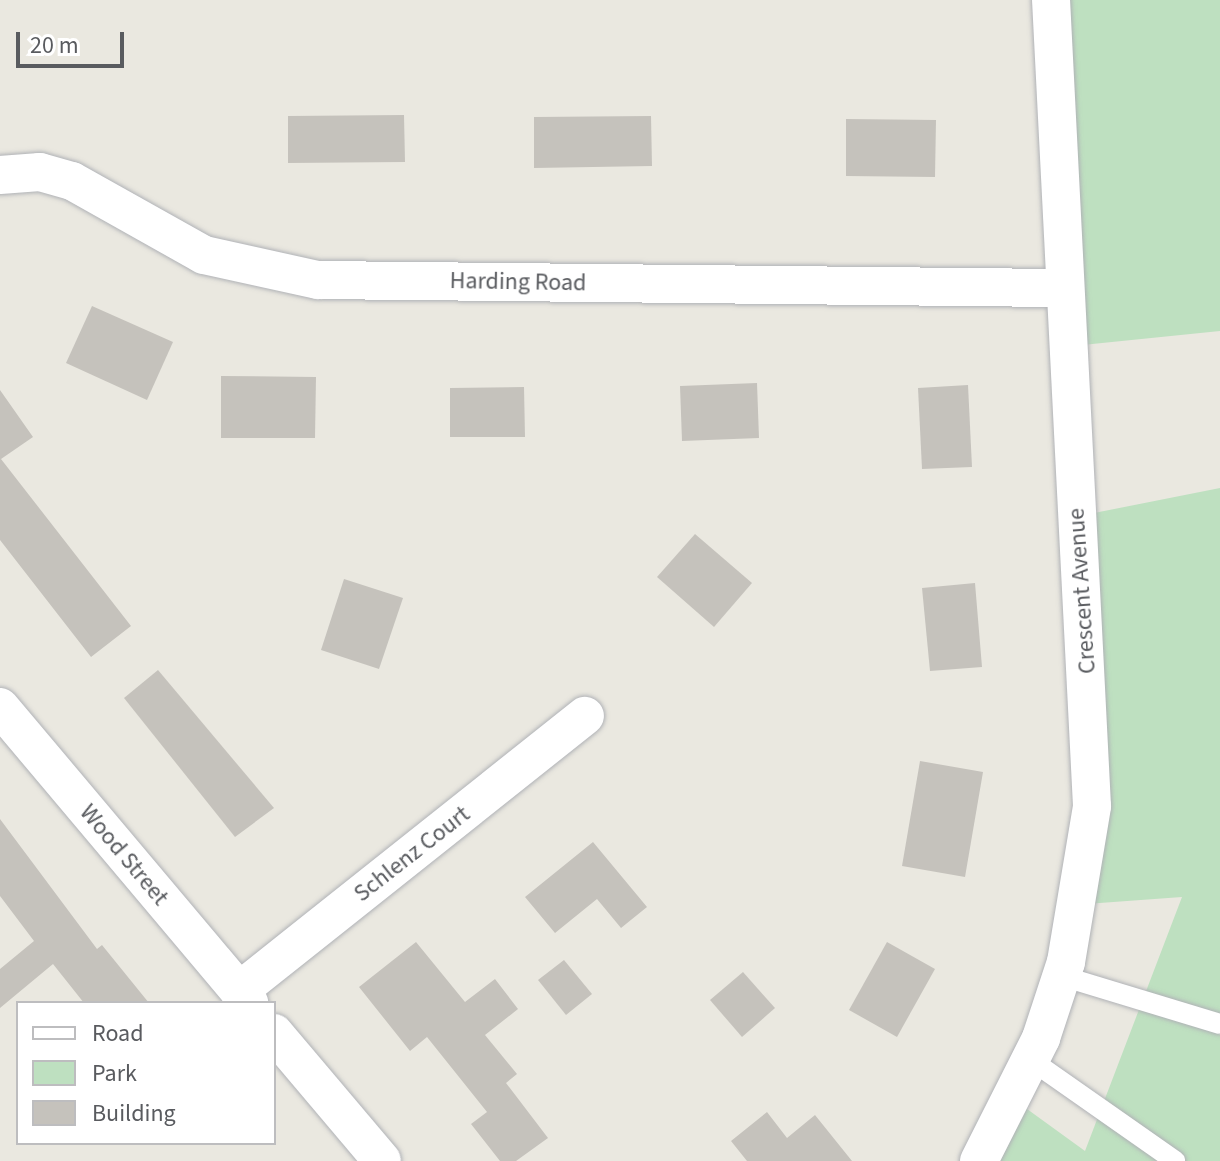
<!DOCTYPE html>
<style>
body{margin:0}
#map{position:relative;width:1220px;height:1161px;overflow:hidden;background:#eae8e0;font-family:"Source Sans 3",sans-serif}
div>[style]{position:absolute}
.green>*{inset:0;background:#bee0c0}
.building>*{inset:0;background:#c5c2bc}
.roads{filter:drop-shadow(0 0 2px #b0b2b6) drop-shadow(0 0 2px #b0b2b6)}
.service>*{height:20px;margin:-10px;padding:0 10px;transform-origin:10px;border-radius:10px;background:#fff}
.minor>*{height:38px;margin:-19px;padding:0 19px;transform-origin:19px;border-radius:19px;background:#fff}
span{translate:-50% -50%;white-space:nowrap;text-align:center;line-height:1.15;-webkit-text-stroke:8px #fff;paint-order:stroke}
.street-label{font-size:24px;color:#595b5f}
.legend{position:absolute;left:16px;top:1001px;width:260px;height:144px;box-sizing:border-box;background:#fff;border:2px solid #bdbdbf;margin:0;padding:10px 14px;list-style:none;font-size:24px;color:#595b5f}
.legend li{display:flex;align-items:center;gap:16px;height:40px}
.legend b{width:40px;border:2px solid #bdbdbf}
.scale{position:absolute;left:16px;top:32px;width:108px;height:36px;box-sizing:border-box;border:4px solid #595b5f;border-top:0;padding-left:10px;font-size:24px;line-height:28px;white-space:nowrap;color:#595b5f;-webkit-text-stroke:6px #fff;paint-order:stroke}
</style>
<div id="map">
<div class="green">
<i style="clip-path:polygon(1044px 0,1220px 0,1220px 331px,1053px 348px)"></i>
<i style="clip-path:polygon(1220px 488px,1220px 1161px,974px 1161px,1016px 1101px,1085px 1151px,1182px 897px,1086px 904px,1079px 516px)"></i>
</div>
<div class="building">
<i style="clip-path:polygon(404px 115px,405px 162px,288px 163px,288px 116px)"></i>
<i style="clip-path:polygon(651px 116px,652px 166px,534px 168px,534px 117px)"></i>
<i style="clip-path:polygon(846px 119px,936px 120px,935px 177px,846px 176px)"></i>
<i style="clip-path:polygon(92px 306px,173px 342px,147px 400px,66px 363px)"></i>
<i style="clip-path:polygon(221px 376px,316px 377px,315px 438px,221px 438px)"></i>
<i style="clip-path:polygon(757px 383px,759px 438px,682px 441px,680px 386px)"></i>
<i style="clip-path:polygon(968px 385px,972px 467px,922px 469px,918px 388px)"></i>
<i style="clip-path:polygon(524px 387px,525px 437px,450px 437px,450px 388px)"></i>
<i style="clip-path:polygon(0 390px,33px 437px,1px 459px,131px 626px,91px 657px,0 540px)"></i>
<i style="clip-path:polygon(695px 534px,752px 583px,714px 627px,657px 577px)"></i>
<i style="clip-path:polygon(344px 579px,403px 598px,379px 669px,321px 650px)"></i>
<i style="clip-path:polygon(975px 583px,982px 667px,930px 671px,922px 588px)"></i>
<i style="clip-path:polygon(158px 670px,274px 808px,235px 837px,124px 698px)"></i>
<i style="clip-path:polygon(920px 761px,983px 772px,965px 877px,902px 866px)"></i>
<i style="clip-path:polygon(0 819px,97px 949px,102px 945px,149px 1003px,84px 1003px,53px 964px,0 1008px,0 969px,34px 941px,0 896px)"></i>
<i style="clip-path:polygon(593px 842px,647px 907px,621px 928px,597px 899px,555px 933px,525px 897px)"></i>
<i style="clip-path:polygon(416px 942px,465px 1002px,495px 979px,518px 1009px,485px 1035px,517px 1074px,506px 1083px,548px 1138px,516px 1161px,500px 1161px,471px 1124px,487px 1112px,427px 1037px,410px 1051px,359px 987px)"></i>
<i style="clip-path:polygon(887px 942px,935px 969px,897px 1037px,849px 1010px)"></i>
<i style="clip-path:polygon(564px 960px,592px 994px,566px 1015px,538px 980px)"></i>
<i style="clip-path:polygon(743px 972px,775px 1008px,742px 1037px,710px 1000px)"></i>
<i style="clip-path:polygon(767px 1112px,787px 1138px,815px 1115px,852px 1161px,747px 1161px,731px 1141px)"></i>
</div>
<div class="roads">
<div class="service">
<i style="left:1062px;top:976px;width:165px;rotate:16.9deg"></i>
<i style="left:1031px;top:1060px;width:176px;rotate:35deg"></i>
</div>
<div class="minor">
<i style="left:0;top:175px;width:40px;rotate:-4.3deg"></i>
<i style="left:40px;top:172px;width:33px;rotate:16deg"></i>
<i style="left:72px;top:181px;width:151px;rotate:29.3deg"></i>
<i style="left:204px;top:255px;width:117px;rotate:12.4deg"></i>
<i style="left:318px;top:280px;width:743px;rotate:0.62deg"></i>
<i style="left:0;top:707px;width:387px;rotate:49.9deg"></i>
<i style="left:239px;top:991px;width:442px;rotate:-38.5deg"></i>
<i style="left:274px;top:1033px;width:167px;rotate:49.8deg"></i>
<i style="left:979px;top:1161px;width:138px;rotate:-63.2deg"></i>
<i style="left:1041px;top:1038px;width:80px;rotate:-71.8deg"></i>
<i style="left:1066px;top:962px;width:158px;rotate:-80.5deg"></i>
<i style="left:1092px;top:806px;width:807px;rotate:-92.91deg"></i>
</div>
</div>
<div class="street-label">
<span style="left:518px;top:282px;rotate:1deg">Harding Road</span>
<span style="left:1082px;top:591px;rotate:-94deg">Crescent Avenue</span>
<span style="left:412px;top:854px;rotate:-38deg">Schlenz Court</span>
<span style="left:124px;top:855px;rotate:50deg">Wood Street</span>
</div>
<ul class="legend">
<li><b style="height:10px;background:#fff"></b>Road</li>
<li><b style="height:22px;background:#bee0c0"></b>Park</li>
<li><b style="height:22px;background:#c5c2bc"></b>Building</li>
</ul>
<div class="scale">20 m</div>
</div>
